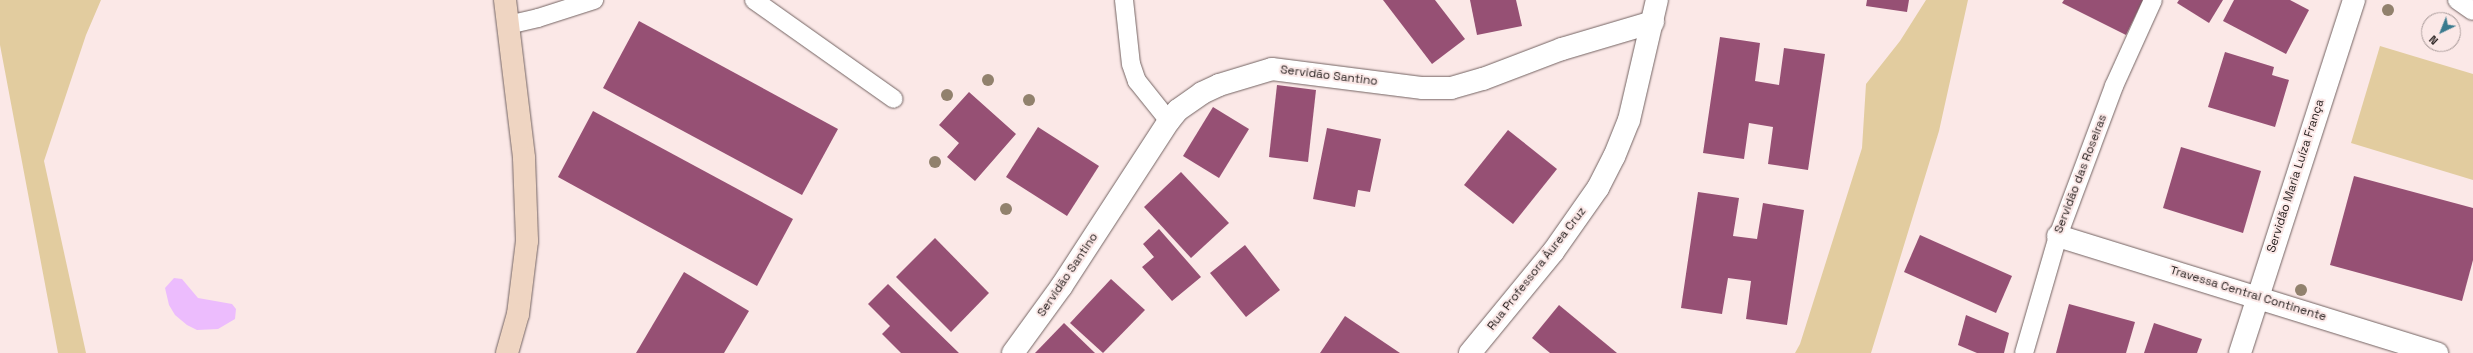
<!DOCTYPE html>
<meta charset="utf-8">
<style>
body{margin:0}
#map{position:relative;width:2473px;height:353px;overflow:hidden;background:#fbe8e7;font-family:"Space Grotesk",sans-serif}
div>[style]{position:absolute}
.green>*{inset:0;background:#e2cc9f}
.water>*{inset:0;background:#ecbcfd}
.building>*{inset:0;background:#965074}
.roads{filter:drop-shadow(0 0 1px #736362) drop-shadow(0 0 1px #736362)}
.lane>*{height:18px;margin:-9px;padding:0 9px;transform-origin:9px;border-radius:9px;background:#fff}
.street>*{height:22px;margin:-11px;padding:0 11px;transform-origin:11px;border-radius:11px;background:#fff}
.secondary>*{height:22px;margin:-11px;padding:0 11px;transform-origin:11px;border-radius:11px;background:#efd5c2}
.trees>*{width:12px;height:12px;margin:-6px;border-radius:50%;background:#91816d}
span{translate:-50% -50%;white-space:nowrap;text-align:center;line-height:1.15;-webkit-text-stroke:4px #fbe8e7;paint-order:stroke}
.street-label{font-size:12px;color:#292221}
.north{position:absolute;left:2421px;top:12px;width:40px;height:40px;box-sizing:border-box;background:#fbe8e7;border:1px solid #a79998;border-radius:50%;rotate:223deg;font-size:11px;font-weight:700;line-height:16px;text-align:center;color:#292221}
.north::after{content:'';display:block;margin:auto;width:14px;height:18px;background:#3a7a8e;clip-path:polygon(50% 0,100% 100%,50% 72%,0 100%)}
</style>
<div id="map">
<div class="green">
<i style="clip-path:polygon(0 0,101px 0,86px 35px,44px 161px,86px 353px,58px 353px,0 45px)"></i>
<i style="clip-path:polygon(1926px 0,1968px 0,1939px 131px,1871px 353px,1795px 353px,1800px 344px,1862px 148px,1866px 84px,1900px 41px)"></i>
<i style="clip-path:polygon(2380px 46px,2473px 74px,2473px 180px,2351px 143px)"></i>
</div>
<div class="water">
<i style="clip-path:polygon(174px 278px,182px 279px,198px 298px,232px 304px,236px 309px,235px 319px,218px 329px,197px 330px,187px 325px,175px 315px,169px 305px,165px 288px)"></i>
</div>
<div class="building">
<i style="clip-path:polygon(1383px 0,1435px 0,1465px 39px,1432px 64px)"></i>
<i style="clip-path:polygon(1470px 0,1516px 0,1522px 26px,1477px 35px)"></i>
<i style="clip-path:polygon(1867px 0,1909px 0,1907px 12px,1866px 6px)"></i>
<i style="clip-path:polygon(2064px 0,2143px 0,2126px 35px,2062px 3px)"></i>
<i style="clip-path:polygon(2179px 0,2223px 0,2209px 23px,2177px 3px)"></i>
<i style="clip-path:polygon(2234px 0,2290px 0,2309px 10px,2286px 54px,2223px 21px)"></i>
<i style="clip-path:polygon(639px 21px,838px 129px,802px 195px,603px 88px)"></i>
<i style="clip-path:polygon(1720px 37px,1760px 43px,1755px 81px,1779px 85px,1784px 48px,1825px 54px,1808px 170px,1768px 164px,1773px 127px,1749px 123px,1744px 159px,1703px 153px)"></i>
<i style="clip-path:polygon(2225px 52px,2274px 67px,2272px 75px,2289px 80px,2275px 127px,2208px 107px)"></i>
<i style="clip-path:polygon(1277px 85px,1316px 90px,1308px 162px,1269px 157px)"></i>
<i style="clip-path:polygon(969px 92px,1016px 134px,975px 181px,947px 157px,959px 143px,939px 125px)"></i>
<i style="clip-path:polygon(1213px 107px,1249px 129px,1219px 178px,1183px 156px)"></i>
<i style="clip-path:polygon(593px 111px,793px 219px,757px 286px,558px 177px)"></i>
<i style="clip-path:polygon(1038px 127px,1099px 166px,1067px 216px,1006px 177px)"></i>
<i style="clip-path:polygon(1327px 128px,1381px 139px,1370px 192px,1358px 190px,1355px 207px,1313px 199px)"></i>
<i style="clip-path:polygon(1508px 130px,1557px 169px,1513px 224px,1464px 185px)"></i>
<i style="clip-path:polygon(2181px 147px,2261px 171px,2243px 233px,2163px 208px)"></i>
<i style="clip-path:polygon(1181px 172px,1229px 223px,1191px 258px,1144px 207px)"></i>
<i style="clip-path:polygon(2354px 176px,2473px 208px,2473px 260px,2462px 301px,2330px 265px)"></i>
<i style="clip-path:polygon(1698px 192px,1739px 198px,1733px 236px,1757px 239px,1763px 203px,1804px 210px,1787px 325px,1746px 319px,1751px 281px,1728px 278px,1722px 314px,1681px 308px)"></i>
<i style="clip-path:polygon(1159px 229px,1201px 277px,1172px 301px,1142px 267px,1154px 257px,1143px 244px)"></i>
<i style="clip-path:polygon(1920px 235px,2012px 276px,1996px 313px,1904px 272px)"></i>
<i style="clip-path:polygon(935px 238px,989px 293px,951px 332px,896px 277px)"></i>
<i style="clip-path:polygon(1245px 245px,1280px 290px,1246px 317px,1210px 273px)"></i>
<i style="clip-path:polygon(684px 272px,749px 311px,724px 353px,636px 353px)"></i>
<i style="clip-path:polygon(1111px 279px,1145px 310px,1103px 353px,1070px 323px)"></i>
<i style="clip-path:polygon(888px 284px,959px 353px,901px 353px,882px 334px,890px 326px,868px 304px)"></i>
<i style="clip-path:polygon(2069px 304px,2135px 322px,2126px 353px,2056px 353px)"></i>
<i style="clip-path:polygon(1559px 305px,1617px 353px,1550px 353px,1532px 338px)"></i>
<i style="clip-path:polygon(1966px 315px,2009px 333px,2004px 353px,1977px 353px,1958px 345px)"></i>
<i style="clip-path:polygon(1345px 316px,1400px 353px,1320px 353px)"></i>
<i style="clip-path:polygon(1064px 323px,1095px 353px,1035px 353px)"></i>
<i style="clip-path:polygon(2154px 323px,2202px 339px,2197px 353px,2144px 353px)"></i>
</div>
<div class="roads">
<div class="lane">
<i style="left:754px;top:0;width:171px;rotate:35.3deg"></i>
<i style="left:1124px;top:0;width:64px;rotate:83.8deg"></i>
<i style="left:1131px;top:64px;width:18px;rotate:71deg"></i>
<i style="left:1137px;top:81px;width:51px;rotate:51.3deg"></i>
<i style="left:2457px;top:0;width:19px;rotate:35deg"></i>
<i style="left:508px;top:25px;width:31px;rotate:-13deg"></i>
<i style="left:538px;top:18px;width:59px;rotate:-17.8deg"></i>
<i style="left:2024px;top:353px;width:122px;rotate:-73.8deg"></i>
<i style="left:2058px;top:236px;width:160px;rotate:-69.5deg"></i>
<i style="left:2114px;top:86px;width:94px;rotate:-65.6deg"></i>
</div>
<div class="street">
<i style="left:2058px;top:236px;width:397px;rotate:17.2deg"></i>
<i style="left:1013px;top:353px;width:82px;rotate:-54deg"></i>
<i style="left:1061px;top:287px;width:198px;rotate:-57deg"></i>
<i style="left:1169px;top:121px;width:14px;rotate:-51deg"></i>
<i style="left:1178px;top:110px;width:29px;rotate:-35deg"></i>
<i style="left:1202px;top:93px;width:19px;rotate:-25deg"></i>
<i style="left:1219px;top:85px;width:55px;rotate:-16.8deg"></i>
<i style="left:1272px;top:69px;width:152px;rotate:7.2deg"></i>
<i style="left:1423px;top:88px;width:28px"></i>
<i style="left:1451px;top:88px;width:33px;rotate:-16deg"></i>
<i style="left:1483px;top:79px;width:85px;rotate:-20.8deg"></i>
<i style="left:1562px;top:49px;width:95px;rotate:-16.5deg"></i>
<i style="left:1470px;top:353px;width:131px;rotate:-50.6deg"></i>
<i style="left:1553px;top:252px;width:78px;rotate:-54.9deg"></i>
<i style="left:1598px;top:188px;width:35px;rotate:-63deg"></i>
<i style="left:1614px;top:157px;width:40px;rotate:-68deg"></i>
<i style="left:1629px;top:120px;width:123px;rotate:-76.9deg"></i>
<i style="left:2240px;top:353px;width:371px;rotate:-72.1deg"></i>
</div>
<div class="secondary">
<i style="left:505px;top:0;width:159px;rotate:83.1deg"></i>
<i style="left:524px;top:158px;width:83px;rotate:87.9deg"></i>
<i style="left:527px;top:241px;width:74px;rotate:97deg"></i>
<i style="left:518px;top:314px;width:41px;rotate:105.8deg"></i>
</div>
</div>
<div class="trees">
<i style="left:2388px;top:10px"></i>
<i style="left:988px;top:80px"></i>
<i style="left:947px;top:95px"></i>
<i style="left:1029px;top:100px"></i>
<i style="left:935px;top:162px"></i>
<i style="left:1006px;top:209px"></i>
<i style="left:2301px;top:290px"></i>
</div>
<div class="street-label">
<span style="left:1329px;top:76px;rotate:7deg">Servidão Santino</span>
<span style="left:2081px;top:174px;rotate:-69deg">Servidão das Roseiras</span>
<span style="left:2296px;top:176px;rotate:-72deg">Servidão Maria Luíza França</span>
<span style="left:1537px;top:269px;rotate:-52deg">Rua Professora Áurea Cruz</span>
<span style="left:1068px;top:275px;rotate:-56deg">Servidão Santino</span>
<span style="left:2248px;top:294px;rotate:17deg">Travessa Central Continente</span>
</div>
<div class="north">N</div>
</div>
